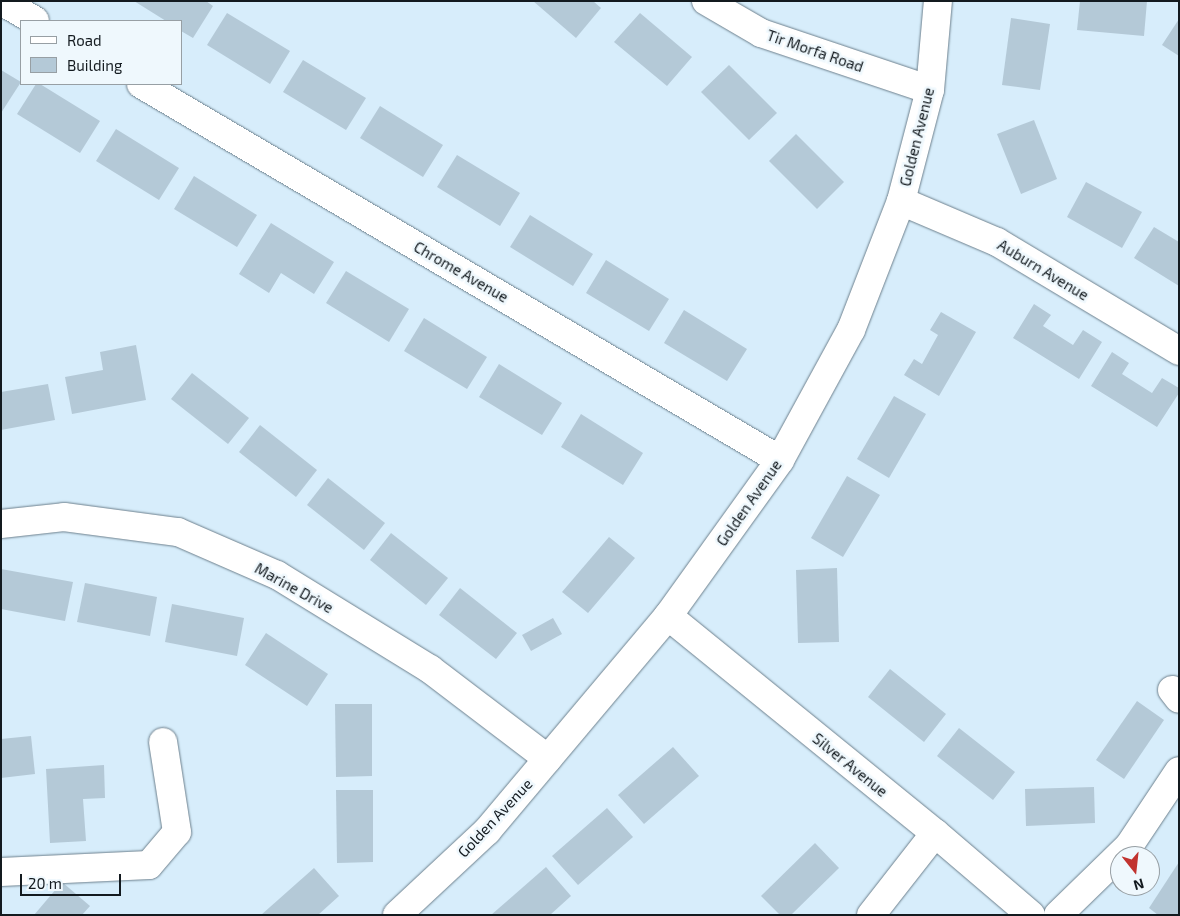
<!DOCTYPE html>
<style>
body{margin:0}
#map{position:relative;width:1180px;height:916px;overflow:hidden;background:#d7edfb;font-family:"Exo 2",sans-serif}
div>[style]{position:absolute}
.building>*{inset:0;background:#b4c9d7}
.roads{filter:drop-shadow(0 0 1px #6d808d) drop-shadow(0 0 1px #6d808d)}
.minor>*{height:28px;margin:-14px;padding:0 14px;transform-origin:14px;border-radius:14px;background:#fff}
span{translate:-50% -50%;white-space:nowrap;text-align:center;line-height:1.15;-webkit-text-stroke:5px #eff8fd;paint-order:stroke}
.street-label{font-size:15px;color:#131a1f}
.frame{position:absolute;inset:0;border:2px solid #131a1f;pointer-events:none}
.legend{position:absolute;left:20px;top:20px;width:162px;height:65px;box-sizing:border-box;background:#eff8fd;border:1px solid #979fa4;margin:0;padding:6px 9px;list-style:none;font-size:15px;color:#131a1f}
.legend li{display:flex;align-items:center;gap:10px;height:25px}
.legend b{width:25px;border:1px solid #979fa4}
.north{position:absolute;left:1110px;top:846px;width:50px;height:50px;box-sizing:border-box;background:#eff8fd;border:1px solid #979fa4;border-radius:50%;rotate:164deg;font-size:14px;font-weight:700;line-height:20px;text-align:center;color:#131a1f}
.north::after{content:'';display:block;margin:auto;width:18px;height:22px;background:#c1332f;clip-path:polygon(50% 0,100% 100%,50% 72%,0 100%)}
.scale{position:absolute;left:20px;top:874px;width:101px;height:22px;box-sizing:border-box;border:2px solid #131a1f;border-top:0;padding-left:6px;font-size:15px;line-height:18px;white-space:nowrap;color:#131a1f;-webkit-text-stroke:4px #eff8fd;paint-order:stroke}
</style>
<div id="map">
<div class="building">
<i style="clip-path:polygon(134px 1px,206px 1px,213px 6px,193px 38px,181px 31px,181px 21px,166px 21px)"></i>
<i style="clip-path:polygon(533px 1px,593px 1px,601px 8px,576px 38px)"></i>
<i style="clip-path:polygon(1080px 1px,1147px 1px,1144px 36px,1077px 30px)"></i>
<i style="clip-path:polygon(227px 13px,290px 51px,270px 84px,207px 45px)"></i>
<i style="clip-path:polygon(640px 13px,692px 57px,667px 86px,614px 42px)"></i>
<i style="clip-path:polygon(1011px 18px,1050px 24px,1040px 90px,1002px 85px)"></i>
<i style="clip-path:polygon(1179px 19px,1179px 56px,1162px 45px)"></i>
<i style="clip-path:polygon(303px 60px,366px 98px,346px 130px,283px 92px)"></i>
<i style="clip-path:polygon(729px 65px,777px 113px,749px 140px,701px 92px)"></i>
<i style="clip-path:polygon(1px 70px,21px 82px,1px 113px)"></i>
<i style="clip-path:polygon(36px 84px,40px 84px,100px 121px,80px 153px,17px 114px)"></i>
<i style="clip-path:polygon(380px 106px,443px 145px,423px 177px,360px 138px)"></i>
<i style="clip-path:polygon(1034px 120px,1057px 179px,1021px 194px,997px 134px)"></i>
<i style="clip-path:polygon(116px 129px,179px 168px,159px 200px,96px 161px)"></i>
<i style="clip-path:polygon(796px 134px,844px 182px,817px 209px,769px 161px)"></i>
<i style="clip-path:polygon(457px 155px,520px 193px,500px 226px,437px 187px)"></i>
<i style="clip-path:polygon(194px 176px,257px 215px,237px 247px,174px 209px)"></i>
<i style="clip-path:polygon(1086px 182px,1142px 212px,1122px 248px,1067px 217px)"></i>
<i style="clip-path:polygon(530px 215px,593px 254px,573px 286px,510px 247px)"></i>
<i style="clip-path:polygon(271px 223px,334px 262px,314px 294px,281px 273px,269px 293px,239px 274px)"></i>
<i style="clip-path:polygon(1154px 227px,1179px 242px,1179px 286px,1134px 258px)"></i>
<i style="clip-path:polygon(606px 260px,669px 299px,649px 331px,586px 293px)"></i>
<i style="clip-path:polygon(346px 271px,409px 309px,389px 342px,326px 303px)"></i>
<i style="clip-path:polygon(1034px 304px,1051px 315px,1043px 326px,1073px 345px,1083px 330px,1102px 342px,1079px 379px,1013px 338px)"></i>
<i style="clip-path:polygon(684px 310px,747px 349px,727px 381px,664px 343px)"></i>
<i style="clip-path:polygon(941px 312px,976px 332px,939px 396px,904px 375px,914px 359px,922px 364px,938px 335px,930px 330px)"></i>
<i style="clip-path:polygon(424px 318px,487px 357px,467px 389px,404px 351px)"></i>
<i style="clip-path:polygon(136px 345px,146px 400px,72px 414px,65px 377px,103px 370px,100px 352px)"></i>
<i style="clip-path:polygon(1112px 352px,1129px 363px,1122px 374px,1152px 393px,1162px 378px,1179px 388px,1179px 393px,1157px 427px,1091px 386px)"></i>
<i style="clip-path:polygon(499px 364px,562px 403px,542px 435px,479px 397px)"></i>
<i style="clip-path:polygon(192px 373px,249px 418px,228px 444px,171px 399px)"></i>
<i style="clip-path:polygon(48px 384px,55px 420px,1px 430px,1px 392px)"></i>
<i style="clip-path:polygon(894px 396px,926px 414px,889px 478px,857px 459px)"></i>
<i style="clip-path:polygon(581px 414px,643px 453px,623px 485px,561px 447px)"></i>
<i style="clip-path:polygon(260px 425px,317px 470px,296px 497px,239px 452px)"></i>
<i style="clip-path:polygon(847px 476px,880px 495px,843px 557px,811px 538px)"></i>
<i style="clip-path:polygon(328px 478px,385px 523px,364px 550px,307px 505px)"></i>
<i style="clip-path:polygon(391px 533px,448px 578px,426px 605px,370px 560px)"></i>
<i style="clip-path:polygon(609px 537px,635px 558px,588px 613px,562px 592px)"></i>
<i style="clip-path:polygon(837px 568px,839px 642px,798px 643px,796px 570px)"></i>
<i style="clip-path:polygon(1px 569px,73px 582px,65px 621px,1px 609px)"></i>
<i style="clip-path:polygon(85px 583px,157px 597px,150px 636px,77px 622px)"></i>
<i style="clip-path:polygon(460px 588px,517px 633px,496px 659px,439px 615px)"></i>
<i style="clip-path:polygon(172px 604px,244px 618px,237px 656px,165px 642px)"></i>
<i style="clip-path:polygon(553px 618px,562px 634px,531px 651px,522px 635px)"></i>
<i style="clip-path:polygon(266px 633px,328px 674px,307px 706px,245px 665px)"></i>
<i style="clip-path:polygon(890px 669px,946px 714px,924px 742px,868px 697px)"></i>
<i style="clip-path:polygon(1137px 701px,1164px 720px,1124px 779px,1096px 760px)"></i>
<i style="clip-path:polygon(335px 704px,372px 704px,372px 776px,336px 777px)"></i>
<i style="clip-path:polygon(959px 728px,1015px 772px,993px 800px,937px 756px)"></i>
<i style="clip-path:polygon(31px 736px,35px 774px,1px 778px,1px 739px)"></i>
<i style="clip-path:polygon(673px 747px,699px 776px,644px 824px,618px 795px)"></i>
<i style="clip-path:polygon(104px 765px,105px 798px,83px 799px,86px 841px,50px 843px,46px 769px)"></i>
<i style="clip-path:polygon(1094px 787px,1095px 823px,1026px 826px,1025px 789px)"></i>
<i style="clip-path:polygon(336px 790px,373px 790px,373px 862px,337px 863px)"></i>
<i style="clip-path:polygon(607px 808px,633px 837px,578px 885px,552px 856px)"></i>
<i style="clip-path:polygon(815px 843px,839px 868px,791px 915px,780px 915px,761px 896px)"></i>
<i style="clip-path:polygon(1179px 862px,1179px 915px,1158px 915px,1149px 908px)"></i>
<i style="clip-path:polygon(546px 867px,571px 896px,550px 915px,491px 915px)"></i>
<i style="clip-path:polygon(314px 868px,339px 896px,318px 915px,261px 915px)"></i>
<i style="clip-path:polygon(62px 882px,90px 906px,82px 915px,34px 915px)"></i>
</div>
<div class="roads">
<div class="minor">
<i style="left:1px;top:1px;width:39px;rotate:30deg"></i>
<i style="left:706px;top:1px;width:64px;rotate:30.2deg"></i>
<i style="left:761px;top:33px;width:178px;rotate:18.6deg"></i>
<i style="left:141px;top:84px;width:741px;rotate:30.47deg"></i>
<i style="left:901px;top:201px;width:104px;rotate:23.1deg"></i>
<i style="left:997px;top:242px;width:212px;rotate:30.9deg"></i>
<i style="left:1px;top:524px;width:63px;rotate:-6.3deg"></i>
<i style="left:64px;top:517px;width:115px;rotate:7.5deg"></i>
<i style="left:178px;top:532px;width:108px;rotate:23.5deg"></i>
<i style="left:277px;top:575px;width:180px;rotate:31.6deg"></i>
<i style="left:430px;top:669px;width:148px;rotate:37.3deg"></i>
<i style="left:668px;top:616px;width:344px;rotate:39.1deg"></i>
<i style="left:935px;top:833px;width:126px;rotate:40.5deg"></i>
<i style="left:1172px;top:690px;width:11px;rotate:52deg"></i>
<i style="left:1px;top:872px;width:148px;rotate:-2.7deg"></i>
<i style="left:149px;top:865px;width:43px;rotate:-49.7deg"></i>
<i style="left:177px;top:832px;width:91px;rotate:-98.8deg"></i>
<i style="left:397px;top:915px;width:123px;rotate:-43deg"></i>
<i style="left:487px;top:831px;width:281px;rotate:-49.9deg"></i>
<i style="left:668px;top:616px;width:192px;rotate:-54.3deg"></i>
<i style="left:780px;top:460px;width:148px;rotate:-61.4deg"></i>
<i style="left:851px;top:330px;width:138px;rotate:-68.8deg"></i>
<i style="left:901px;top:201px;width:115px;rotate:-75.4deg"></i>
<i style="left:930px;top:90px;width:89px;rotate:-84.9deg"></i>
<i style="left:871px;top:915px;width:104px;rotate:-52deg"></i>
<i style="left:1058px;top:915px;width:99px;rotate:-44.2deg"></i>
<i style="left:1129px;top:846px;width:90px;rotate:-56.3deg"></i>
</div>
</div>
<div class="street-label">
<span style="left:815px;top:51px;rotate:19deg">Tir Morfa Road</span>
<span style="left:917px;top:137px;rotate:-76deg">Golden Avenue</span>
<span style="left:1043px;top:270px;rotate:31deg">Auburn Avenue</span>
<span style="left:461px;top:272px;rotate:30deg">Chrome Avenue</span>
<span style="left:749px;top:503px;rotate:-55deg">Golden Avenue</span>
<span style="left:294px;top:588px;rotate:29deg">Marine Drive</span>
<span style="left:850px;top:765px;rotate:39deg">Silver Avenue</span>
<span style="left:495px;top:818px;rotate:-47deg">Golden Avenue</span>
</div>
<div class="frame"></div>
<ul class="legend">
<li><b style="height:6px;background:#fff"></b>Road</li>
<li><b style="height:14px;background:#b4c9d7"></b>Building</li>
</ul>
<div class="north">N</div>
<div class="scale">20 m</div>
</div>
